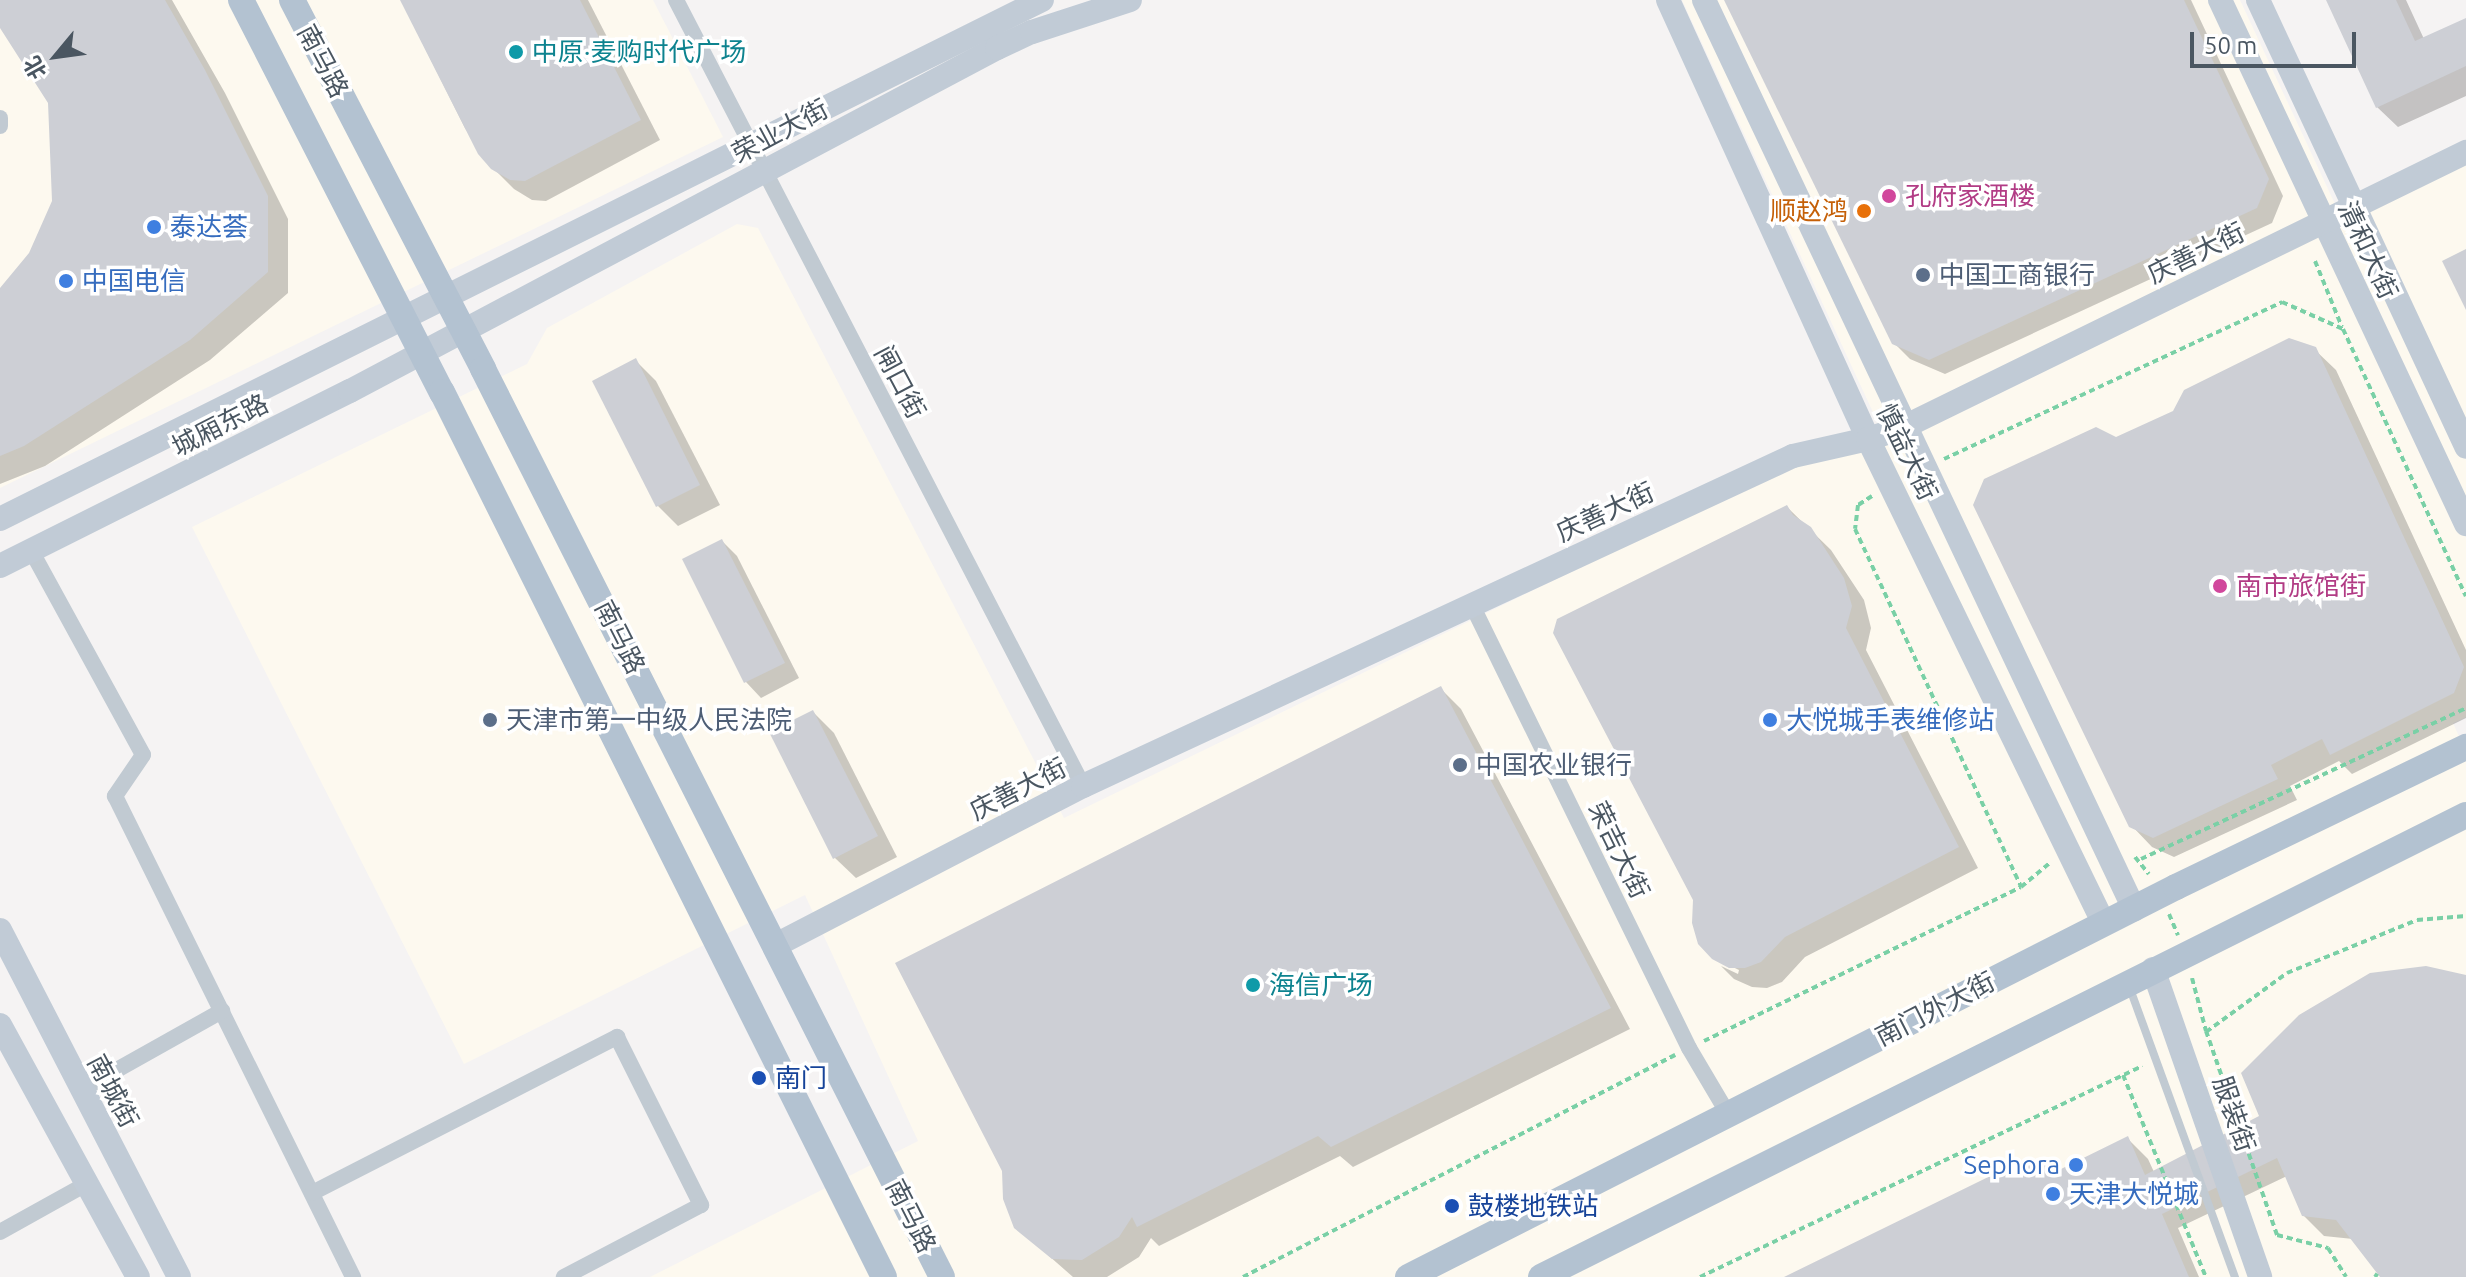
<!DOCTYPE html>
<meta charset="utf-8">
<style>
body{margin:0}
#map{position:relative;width:2466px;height:1277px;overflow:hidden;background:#f5f3f3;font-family:Ubuntu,"Noto Sans SC",sans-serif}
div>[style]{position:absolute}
.commercial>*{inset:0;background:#fdf9ef}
.shadow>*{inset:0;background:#0003}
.building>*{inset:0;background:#cdcfd5}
.path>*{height:4px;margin-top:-2px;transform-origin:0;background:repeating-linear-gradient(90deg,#7ad0a6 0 6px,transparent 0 10px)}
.lane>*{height:8px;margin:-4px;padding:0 4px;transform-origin:4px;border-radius:4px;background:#c1cad2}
.street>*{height:16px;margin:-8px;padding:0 8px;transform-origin:8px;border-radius:8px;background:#c1cad2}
.secondary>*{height:24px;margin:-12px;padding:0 12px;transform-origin:12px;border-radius:12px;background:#c1cbd6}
.primary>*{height:26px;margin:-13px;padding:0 13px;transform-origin:13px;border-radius:13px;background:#b3c2d1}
.dots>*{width:22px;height:22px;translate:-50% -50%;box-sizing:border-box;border:4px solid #fff;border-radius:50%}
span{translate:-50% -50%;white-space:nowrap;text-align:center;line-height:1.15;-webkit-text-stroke:7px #fff;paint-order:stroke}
.culture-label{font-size:26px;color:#0d838f}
.left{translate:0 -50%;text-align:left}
.street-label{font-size:26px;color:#4a5661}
.hotel-label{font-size:26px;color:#b23c85}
.food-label{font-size:26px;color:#c56008}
.right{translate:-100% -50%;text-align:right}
.shop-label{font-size:26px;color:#366cbe}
.service-label{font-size:26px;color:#4e5e75}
.transit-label{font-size:26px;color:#164399}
.north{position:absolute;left:16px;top:16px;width:80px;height:80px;-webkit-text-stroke:6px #fff;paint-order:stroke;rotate:241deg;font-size:22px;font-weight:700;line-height:32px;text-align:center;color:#4a5661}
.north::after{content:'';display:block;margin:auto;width:28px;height:36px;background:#4a5661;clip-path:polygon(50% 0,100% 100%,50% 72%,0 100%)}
.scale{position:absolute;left:2190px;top:32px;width:166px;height:36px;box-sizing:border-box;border:4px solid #4a5661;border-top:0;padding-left:10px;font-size:24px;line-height:28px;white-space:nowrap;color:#4a5661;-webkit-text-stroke:6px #fff;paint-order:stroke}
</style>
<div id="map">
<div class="commercial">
<i style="clip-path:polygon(0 0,653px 0,723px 137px,0 488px)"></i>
<i style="clip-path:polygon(1682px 0,2240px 0,2341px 217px,2466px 157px,2466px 717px,2453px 723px,2466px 752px,2466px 1277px,650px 1277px,918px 1141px,805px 895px,464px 1064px,192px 527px,527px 364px,547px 328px,737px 224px,758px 228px,1064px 818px,1878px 423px)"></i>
</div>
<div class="shadow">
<i style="clip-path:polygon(0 0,172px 0,225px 93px,288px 219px,288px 293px,210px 360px,45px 466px,0 484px,0 290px,30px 254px,54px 202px,50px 103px,0 25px)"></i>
<i style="clip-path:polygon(401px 0,588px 0,660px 140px,546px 201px,532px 200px,514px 189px,492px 167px,465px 128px)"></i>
<i style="clip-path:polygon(1726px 0,2191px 0,2283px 196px,2272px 223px,1945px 374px,1910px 359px,1894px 343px)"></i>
<i style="clip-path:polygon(2328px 0,2406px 0,2424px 39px,2466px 20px,2466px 96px,2398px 127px,2377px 107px)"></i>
<i style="clip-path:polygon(2314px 349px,2336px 370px,2466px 650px,2466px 718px,2352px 774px,2339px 761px,2290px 786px,2297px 800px,2174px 857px,2152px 847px,2131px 825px,2116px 439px)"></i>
<i style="clip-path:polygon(636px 361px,656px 381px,720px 505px,678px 526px,658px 506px)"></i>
<i style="clip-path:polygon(1787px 507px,1831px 550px,1864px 600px,1871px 628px,1866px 650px,1978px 868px,1805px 957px,1782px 982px,1767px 988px,1752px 987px,1734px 979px,1721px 966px,1738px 974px,1739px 970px,1716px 959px)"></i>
<i style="clip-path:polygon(722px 541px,737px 556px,799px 678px,761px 698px,746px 682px,684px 560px)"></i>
<i style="clip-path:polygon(1441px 689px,1461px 709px,1630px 1029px,1353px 1167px,1340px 1156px,1159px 1246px,1151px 1238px,1139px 1257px,1107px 1277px,1073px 1277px,1016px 1227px)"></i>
<i style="clip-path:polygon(813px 712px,834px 733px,897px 857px,856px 878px,835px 858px)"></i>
<i style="clip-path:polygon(2466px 977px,2466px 1277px,2382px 1277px,2353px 1239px,2324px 1236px,2303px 1215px,2287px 1176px,2178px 1228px,2199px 1277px,1789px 1277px,2061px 1171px,2128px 1139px,2148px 1159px,2154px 1172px,2262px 1117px)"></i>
</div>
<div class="building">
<i style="clip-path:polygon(0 0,165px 0,205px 70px,268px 196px,268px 272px,190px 340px,24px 446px,0 456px,0 288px,29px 253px,52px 201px,48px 103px,0 28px)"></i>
<i style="clip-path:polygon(400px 0,580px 0,641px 120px,525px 181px,510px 180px,491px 169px,478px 154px)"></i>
<i style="clip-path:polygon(1724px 0,2184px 0,2269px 179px,2257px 208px,1929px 360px,1892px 344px)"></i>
<i style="clip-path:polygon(2326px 0,2396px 0,2415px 41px,2466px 18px,2466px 66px,2376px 108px)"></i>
<i style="clip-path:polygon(2466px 249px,2466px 310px,2442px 261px)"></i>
<i style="clip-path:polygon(2289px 338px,2316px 347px,2464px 667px,2454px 693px,2330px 755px,2322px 739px,2271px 765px,2278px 779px,2153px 838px,2129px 827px,1973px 505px,1984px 479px,2096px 427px,2116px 437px,2173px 411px,2184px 390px)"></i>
<i style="clip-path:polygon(636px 358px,700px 485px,656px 507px,592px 381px)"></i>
<i style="clip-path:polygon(1787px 505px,1793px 515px,1811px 527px,1844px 578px,1852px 606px,1846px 628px,1959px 847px,1785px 937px,1761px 962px,1745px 968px,1729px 968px,1712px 959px,1698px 944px,1692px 923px,1693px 900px,1553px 633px,1557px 619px)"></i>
<i style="clip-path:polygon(722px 539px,785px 663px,744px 683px,682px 559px)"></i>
<i style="clip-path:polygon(1441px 686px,1611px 1008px,1331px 1147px,1318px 1136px,1137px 1227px,1132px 1217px,1119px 1237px,1082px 1260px,1052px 1259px,1014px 1228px,1003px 1199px,1002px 1171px,895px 963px)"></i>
<i style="clip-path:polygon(813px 710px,878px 836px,833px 859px,769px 732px)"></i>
<i style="clip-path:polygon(2426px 966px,2466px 975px,2466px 1277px,2380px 1277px,2336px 1220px,2302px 1216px,2277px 1158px,2162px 1214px,2189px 1277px,1784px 1277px,2025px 1159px,2061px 1169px,2128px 1136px,2145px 1175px,2259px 1116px,2241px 1073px,2299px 1015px,2370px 973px)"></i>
</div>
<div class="path">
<i style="left:2315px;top:261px;width:71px;rotate:67.8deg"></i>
<i style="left:1944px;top:459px;width:373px;rotate:-24.9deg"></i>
<i style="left:2282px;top:302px;width:67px;rotate:23.9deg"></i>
<i style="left:2343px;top:329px;width:294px;rotate:65.3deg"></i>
<i style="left:1872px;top:496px;width:17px;rotate:147deg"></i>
<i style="left:1858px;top:505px;width:24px;rotate:97deg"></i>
<i style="left:1855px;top:529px;width:395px;rotate:65.1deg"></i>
<i style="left:2135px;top:857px;width:22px;rotate:51deg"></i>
<i style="left:2141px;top:859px;width:358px;rotate:-24.9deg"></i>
<i style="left:2169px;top:914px;width:23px;rotate:67deg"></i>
<i style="left:2192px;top:978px;width:55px;rotate:75.2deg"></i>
<i style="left:2206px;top:1031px;width:216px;rotate:70.8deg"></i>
<i style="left:2277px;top:1235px;width:53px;rotate:14.3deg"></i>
<i style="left:2328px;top:1248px;width:34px;rotate:58deg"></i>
<i style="left:2206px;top:1032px;width:100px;rotate:-36.1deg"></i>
<i style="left:2287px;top:973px;width:140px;rotate:-22.2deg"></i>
<i style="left:2417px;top:920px;width:49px;rotate:-4.7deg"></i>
<i style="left:1704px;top:1041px;width:352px;rotate:-25.9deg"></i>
<i style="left:2021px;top:887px;width:39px;rotate:-40deg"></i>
<i style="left:2123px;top:1075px;width:218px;rotate:67.7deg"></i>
<i style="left:1243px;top:1277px;width:486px;rotate:-27.2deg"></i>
<i style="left:1700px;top:1277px;width:490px;rotate:-25.5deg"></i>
<i style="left:2375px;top:1277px;width:4px;rotate:-56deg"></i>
</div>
<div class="lane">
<i style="left:2129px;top:986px;width:310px;rotate:70deg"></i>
</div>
<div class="street">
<i style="left:676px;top:0;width:885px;rotate:62.62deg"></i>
<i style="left:0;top:118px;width:8px;rotate:90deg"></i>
<i style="left:32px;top:552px;width:231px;rotate:61.3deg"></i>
<i style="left:143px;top:755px;width:50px;rotate:124.3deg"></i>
<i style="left:115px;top:796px;width:537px;rotate:63.67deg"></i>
<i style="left:1472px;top:605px;width:493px;rotate:63.9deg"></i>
<i style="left:1689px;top:1048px;width:77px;rotate:59.4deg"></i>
<i style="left:81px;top:1090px;width:162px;rotate:-29.3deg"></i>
<i style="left:312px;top:1193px;width:343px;rotate:-27.1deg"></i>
<i style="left:617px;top:1037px;width:188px;rotate:63.4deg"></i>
<i style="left:701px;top:1205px;width:155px;rotate:152.3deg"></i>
<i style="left:0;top:1232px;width:101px;rotate:-29.1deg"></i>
</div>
<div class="secondary">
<i style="left:1668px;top:0;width:482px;rotate:65.5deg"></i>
<i style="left:1868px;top:439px;width:539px;rotate:64.05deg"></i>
<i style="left:1704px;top:0;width:1006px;rotate:64.68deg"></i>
<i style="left:2220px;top:0;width:579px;rotate:64.85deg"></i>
<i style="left:2258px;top:0;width:493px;rotate:65deg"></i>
<i style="left:0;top:519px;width:1164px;rotate:-26.48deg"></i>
<i style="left:0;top:566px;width:391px;rotate:-26.6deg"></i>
<i style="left:350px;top:391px;width:732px;rotate:-27.93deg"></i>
<i style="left:997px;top:48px;width:38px;rotate:-25deg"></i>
<i style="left:1032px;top:32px;width:103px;rotate:-18.1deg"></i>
<i style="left:0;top:930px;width:390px;rotate:62.7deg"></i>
<i style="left:776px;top:945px;width:346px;rotate:-27.4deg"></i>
<i style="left:1083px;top:786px;width:783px;rotate:-24.93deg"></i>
<i style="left:1793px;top:456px;width:77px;rotate:-12.8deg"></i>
<i style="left:1868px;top:439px;width:38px;rotate:-18deg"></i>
<i style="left:1904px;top:427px;width:626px;rotate:-26.07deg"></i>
<i style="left:2153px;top:969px;width:326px;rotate:70.8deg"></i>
<i style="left:0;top:1025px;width:287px;rotate:61.3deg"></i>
</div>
<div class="primary">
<i style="left:241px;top:0;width:441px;rotate:62.9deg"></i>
<i style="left:442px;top:392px;width:989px;rotate:63.46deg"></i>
<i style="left:292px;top:0;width:416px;rotate:62.6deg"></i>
<i style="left:483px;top:369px;width:1017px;rotate:63.18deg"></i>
<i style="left:1408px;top:1277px;width:861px;rotate:-26.92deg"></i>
<i style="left:2176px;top:887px;width:322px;rotate:-25.8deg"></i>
<i style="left:1541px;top:1277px;width:1034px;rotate:-26.54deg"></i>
</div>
<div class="dots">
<i style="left:516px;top:52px;background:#0f9aa8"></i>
<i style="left:1889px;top:196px;background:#d1479c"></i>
<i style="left:1864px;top:211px;background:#e8710a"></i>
<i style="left:154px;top:227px;background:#3f7fe0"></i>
<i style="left:1923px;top:275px;background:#5c6f8a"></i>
<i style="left:66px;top:281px;background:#3f7fe0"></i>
<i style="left:2220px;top:586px;background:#d1479c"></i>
<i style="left:490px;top:720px;background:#5c6f8a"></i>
<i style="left:1770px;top:720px;background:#3f7fe0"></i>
<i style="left:1460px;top:765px;background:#5c6f8a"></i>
<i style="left:1253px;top:985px;background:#0f9aa8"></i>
<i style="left:759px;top:1078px;background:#1a4fb4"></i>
<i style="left:2076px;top:1165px;background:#3f7fe0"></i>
<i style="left:2053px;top:1194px;background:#3f7fe0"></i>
<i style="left:1452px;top:1206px;background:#1a4fb4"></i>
</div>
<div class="culture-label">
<span class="left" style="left:532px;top:52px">中原·麦购时代广场</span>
<span class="left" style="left:1269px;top:985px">海信广场</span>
</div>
<div class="street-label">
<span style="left:323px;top:61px;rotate:62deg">南马路</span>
<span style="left:780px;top:131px;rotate:-28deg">荣业大街</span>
<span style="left:2368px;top:250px;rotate:65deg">清和大街</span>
<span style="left:2196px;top:253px;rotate:-26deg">庆善大街</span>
<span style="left:900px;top:382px;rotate:62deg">闸口街</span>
<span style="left:220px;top:425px;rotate:-27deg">城厢东路</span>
<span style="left:1907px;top:452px;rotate:64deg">慎益大街</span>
<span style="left:1605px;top:512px;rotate:-25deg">庆善大街</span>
<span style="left:620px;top:637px;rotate:63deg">南马路</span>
<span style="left:1018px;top:789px;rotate:-27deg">庆善大街</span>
<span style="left:1619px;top:850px;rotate:64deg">荣吉大街</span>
<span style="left:1935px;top:1009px;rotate:-27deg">南门外大街</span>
<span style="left:113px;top:1091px;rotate:62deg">南城街</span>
<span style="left:2234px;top:1114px;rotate:71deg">服装街</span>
<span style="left:911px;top:1216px;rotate:63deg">南马路</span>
</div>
<div class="hotel-label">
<span class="left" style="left:1905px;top:196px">孔府家酒楼</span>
<span class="left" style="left:2236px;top:586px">南市旅馆街</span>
</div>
<div class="food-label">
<span class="right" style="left:1848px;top:211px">顺赵鸿</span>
</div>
<div class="shop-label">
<span class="left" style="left:170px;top:227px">泰达荟</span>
<span class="left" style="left:82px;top:281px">中国电信</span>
<span class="left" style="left:1786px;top:720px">大悦城手表维修站</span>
<span class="right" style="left:2060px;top:1165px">Sephora</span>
<span class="left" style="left:2069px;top:1194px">天津大悦城</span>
</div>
<div class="service-label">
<span class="left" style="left:1939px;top:275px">中国工商银行</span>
<span class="left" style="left:506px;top:720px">天津市第一中级人民法院</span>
<span class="left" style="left:1476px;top:765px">中国农业银行</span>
</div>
<div class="transit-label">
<span class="left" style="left:775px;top:1078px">南门</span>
<span class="left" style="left:1468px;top:1206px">鼓楼地铁站</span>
</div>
<div class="north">北</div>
<div class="scale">50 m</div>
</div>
